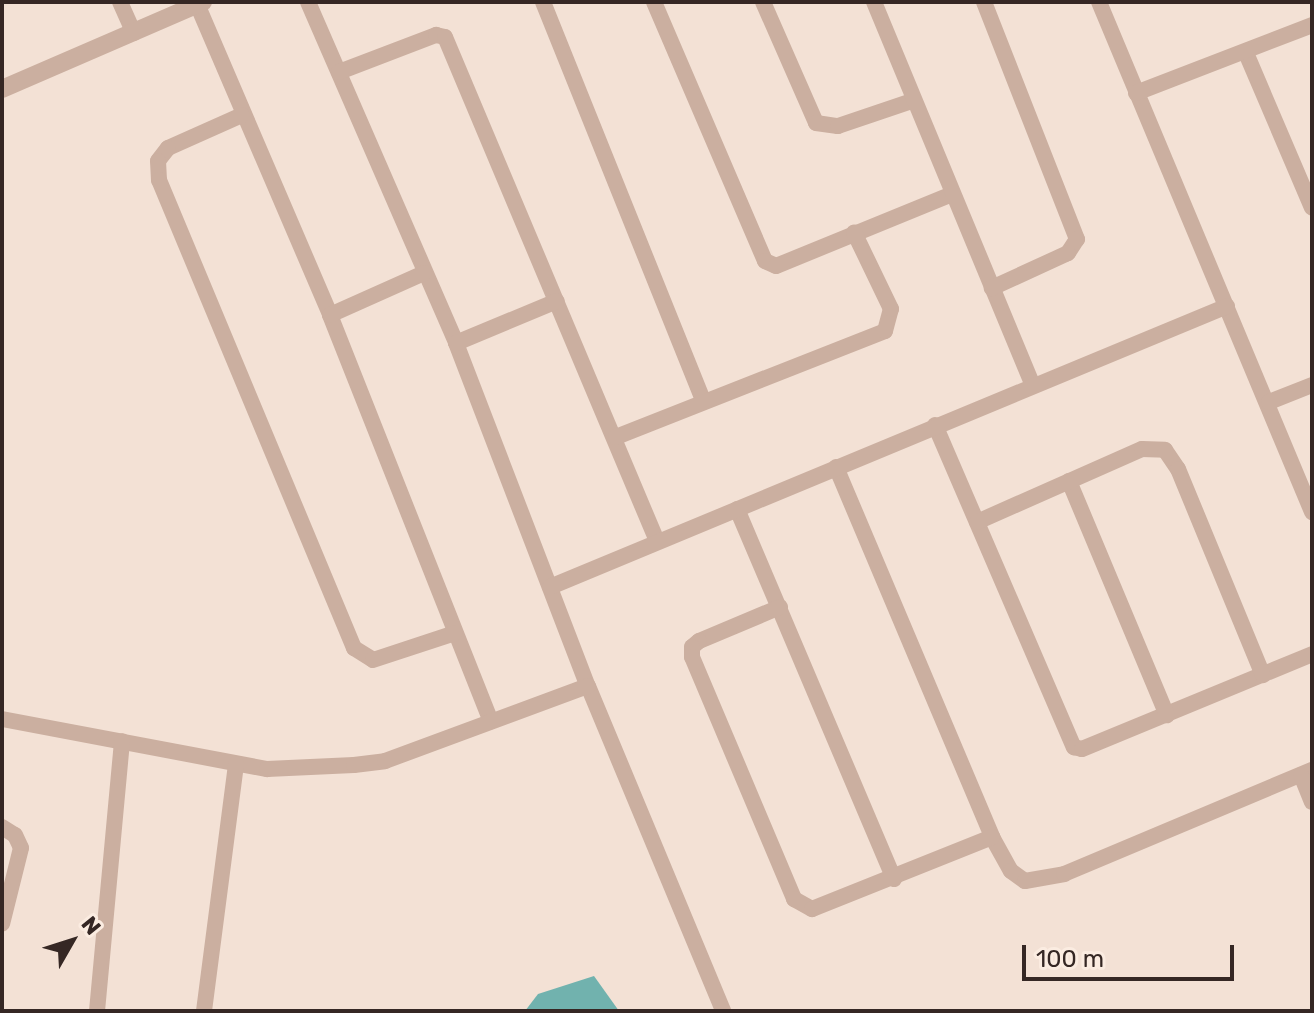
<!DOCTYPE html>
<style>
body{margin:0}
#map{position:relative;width:1314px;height:1013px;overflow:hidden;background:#f3e1d5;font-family:Rubik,sans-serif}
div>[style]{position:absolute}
.water>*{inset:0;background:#71b2ae}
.minor>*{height:16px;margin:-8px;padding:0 8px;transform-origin:8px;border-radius:8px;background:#cbafa0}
.tertiary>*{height:18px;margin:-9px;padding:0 9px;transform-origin:9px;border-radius:9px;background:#cbafa0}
span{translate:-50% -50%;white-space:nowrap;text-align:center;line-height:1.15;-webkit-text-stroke:6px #fbece1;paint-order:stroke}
.frame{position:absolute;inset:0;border:4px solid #352724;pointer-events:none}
.north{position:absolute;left:32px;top:901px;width:80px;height:80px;-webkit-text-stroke:6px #fbece1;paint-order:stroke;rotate:51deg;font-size:22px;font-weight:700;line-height:32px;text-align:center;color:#352724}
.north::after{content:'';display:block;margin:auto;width:28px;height:36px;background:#352724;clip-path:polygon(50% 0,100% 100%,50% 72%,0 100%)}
.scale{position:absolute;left:1022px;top:945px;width:212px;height:36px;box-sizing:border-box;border:4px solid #352724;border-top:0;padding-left:10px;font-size:24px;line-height:28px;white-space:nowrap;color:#352724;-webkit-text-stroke:6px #fbece1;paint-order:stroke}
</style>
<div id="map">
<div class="water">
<i style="clip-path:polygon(594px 976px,619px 1011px,525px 1011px,538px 994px)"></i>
</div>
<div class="minor">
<i style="left:120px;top:2px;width:34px;rotate:66deg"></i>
<i style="left:308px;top:2px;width:372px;rotate:66.5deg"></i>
<i style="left:456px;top:343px;width:368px;rotate:69deg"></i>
<i style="left:588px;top:686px;width:352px;rotate:67.4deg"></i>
<i style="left:543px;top:2px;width:430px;rotate:68.1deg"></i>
<i style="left:654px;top:2px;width:282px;rotate:66.8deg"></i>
<i style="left:765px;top:261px;width:12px;rotate:24deg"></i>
<i style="left:776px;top:266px;width:188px;rotate:-22.2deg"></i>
<i style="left:763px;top:2px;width:132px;rotate:66.3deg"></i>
<i style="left:816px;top:123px;width:22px;rotate:8deg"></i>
<i style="left:838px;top:126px;width:78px;rotate:-18.7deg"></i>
<i style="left:874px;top:2px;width:413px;rotate:67.5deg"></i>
<i style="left:984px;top:2px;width:255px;rotate:68.6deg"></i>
<i style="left:1077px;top:239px;width:17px;rotate:123deg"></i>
<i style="left:1068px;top:253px;width:84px;rotate:155.3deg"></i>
<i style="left:1099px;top:2px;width:553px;rotate:67.33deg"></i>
<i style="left:197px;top:4px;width:338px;rotate:66.8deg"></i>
<i style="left:330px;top:315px;width:437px;rotate:68.4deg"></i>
<i style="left:1246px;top:53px;width:168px;rotate:66.9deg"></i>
<i style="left:339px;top:72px;width:104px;rotate:-20.9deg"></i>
<i style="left:436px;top:35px;width:9px;rotate:13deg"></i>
<i style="left:445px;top:37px;width:547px;rotate:67.19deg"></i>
<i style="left:1136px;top:93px;width:189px;rotate:-21.1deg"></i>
<i style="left:242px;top:115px;width:81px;rotate:156deg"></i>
<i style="left:168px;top:148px;width:16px;rotate:128deg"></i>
<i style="left:158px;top:161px;width:19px;rotate:87deg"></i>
<i style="left:159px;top:180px;width:507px;rotate:67.38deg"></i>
<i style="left:354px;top:648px;width:22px;rotate:32deg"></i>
<i style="left:373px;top:660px;width:86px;rotate:-18.2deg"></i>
<i style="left:330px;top:315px;width:103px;rotate:-24.1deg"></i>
<i style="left:456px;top:343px;width:109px;rotate:-22.6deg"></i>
<i style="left:1269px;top:402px;width:46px;rotate:-21.6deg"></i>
<i style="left:935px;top:425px;width:351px;rotate:66.7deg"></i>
<i style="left:1074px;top:747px;width:8px;rotate:14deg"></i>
<i style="left:1082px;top:749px;width:249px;rotate:-22.4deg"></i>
<i style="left:616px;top:437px;width:289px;rotate:-21.5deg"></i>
<i style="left:885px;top:331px;width:23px;rotate:-75deg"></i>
<i style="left:891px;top:309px;width:85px;rotate:-115.7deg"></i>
<i style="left:836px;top:467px;width:402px;rotate:67.1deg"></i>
<i style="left:992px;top:837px;width:39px;rotate:61deg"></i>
<i style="left:1011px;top:871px;width:17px;rotate:36deg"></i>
<i style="left:1025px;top:881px;width:40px;rotate:-10deg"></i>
<i style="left:1064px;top:874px;width:269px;rotate:-22.8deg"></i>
<i style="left:1069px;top:481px;width:254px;rotate:67.3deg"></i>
<i style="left:737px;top:509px;width:402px;rotate:67deg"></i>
<i style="left:977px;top:522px;width:180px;rotate:-23.9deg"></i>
<i style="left:1142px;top:449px;width:23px;rotate:2deg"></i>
<i style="left:1165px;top:450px;width:23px;rotate:56deg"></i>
<i style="left:1178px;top:469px;width:223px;rotate:67.6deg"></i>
<i style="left:550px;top:587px;width:733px;rotate:-22.54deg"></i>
<i style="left:780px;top:607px;width:88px;rotate:157.2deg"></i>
<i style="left:699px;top:641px;width:9px;rotate:139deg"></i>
<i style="left:692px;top:647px;width:10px;rotate:90deg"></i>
<i style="left:692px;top:657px;width:263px;rotate:67.1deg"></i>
<i style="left:794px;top:899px;width:21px;rotate:29deg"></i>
<i style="left:812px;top:909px;width:194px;rotate:-21.8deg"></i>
<i style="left:2px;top:719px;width:270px;rotate:10.7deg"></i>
<i style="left:267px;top:769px;width:87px;rotate:-2.6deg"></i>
<i style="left:354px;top:765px;width:31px;rotate:-7deg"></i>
<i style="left:385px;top:761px;width:216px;rotate:-20.3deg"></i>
<i style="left:1301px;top:775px;width:29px;rotate:68deg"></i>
<i style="left:2px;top:827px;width:15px;rotate:32deg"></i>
<i style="left:15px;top:835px;width:14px;rotate:65deg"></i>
<i style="left:21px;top:848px;width:78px;rotate:104deg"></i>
<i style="left:97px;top:1011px;width:271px;rotate:-84.7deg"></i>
<i style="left:204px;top:1011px;width:249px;rotate:-82.6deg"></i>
</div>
<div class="tertiary">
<i style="left:2px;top:89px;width:219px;rotate:-23.4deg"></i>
</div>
<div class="frame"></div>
<div class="north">N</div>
<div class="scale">100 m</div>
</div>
